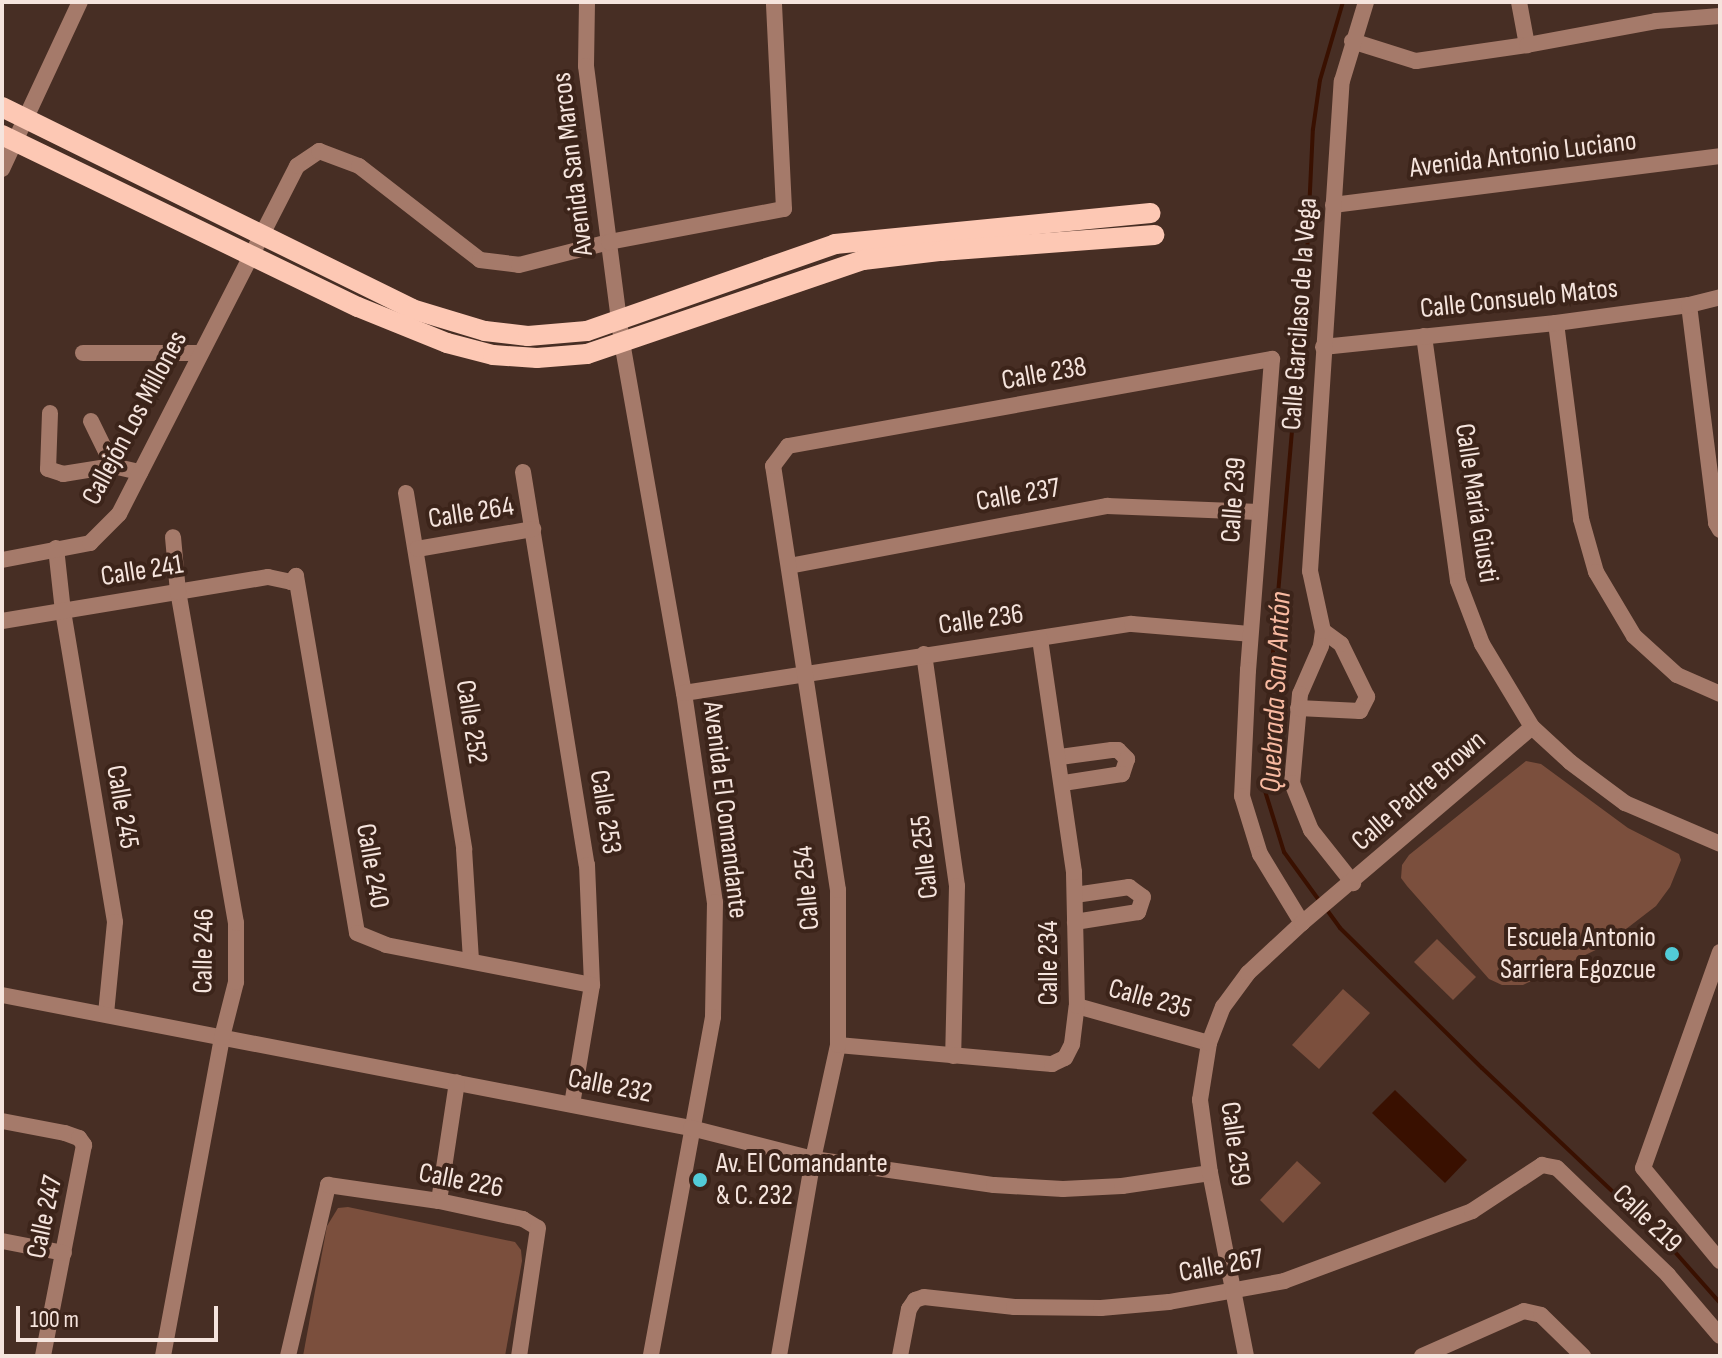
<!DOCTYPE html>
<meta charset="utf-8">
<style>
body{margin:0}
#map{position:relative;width:1722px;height:1358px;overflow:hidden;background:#472e24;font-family:"Sofia Sans Condensed",sans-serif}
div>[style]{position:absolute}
.green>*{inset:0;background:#7b4f3d}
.water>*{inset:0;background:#391000}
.stream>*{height:4px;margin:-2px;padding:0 2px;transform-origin:2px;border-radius:2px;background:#391000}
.minor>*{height:16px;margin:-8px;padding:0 8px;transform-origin:8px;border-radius:8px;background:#a57a6a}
.major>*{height:20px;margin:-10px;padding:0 10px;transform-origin:10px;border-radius:10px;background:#fdc8b4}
.dots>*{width:22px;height:22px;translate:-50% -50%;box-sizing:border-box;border:4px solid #3c241a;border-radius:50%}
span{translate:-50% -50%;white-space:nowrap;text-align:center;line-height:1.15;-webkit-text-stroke:8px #3c241a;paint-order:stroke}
.street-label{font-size:28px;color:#f5e4dd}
.poi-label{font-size:28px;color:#f5e4dd}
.right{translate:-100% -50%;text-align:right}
.left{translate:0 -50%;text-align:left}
.water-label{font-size:30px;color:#f8baa1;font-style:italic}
.frame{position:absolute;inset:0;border:4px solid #f5e4dd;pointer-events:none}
.scale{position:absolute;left:16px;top:1306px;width:202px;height:36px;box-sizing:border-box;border:4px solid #f5e4dd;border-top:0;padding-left:10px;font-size:24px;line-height:28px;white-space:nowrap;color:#f5e4dd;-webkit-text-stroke:6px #3c241a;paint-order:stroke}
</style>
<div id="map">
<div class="green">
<i style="clip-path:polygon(1526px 761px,1541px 764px,1628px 828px,1679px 854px,1681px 860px,1670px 887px,1656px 906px,1604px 946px,1523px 985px,1502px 985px,1489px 979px,1407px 886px,1401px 878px,1402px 865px,1409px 855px)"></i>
<i style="clip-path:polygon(1437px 939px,1476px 977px,1453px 1000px,1414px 962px)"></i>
<i style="clip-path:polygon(1343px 989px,1370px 1013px,1319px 1069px,1292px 1045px)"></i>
<i style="clip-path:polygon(1297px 1161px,1321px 1183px,1283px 1223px,1260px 1200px)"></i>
<i style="clip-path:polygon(348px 1207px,515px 1242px,521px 1250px,522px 1261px,505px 1356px,303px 1356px,327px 1226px,338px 1208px)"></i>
</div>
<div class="water">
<i style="clip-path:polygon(1395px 1090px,1467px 1160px,1445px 1183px,1372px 1113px)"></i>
</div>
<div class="stream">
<i style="left:1321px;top:903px;width:63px;rotate:-126deg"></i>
<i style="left:1284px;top:852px;width:64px;rotate:-107.3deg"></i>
<i style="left:1265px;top:791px;width:57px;rotate:-89deg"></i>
<i style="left:1266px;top:734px;width:482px;rotate:-85.1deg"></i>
<i style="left:1307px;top:254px;width:125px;rotate:-87.3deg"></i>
<i style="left:1313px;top:129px;width:49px;rotate:-81.9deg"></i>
<i style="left:1320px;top:80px;width:81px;rotate:-73.6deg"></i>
<i style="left:1327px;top:910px;width:22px;rotate:54deg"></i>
<i style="left:1340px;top:928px;width:199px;rotate:44.6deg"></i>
<i style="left:1482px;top:1068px;width:255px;rotate:43.4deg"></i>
<i style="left:1667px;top:1243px;width:80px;rotate:48.5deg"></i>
</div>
<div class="minor">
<i style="left:587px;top:2px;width:64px;rotate:90.9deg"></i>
<i style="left:586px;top:66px;width:278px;rotate:82.6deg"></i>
<i style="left:622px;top:342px;width:356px;rotate:80deg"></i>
<i style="left:684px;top:693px;width:211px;rotate:81.6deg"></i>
<i style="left:715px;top:902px;width:115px;rotate:91deg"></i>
<i style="left:713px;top:1017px;width:345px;rotate:100.4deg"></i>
<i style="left:1519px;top:2px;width:44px;rotate:79.5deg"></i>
<i style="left:1352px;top:41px;width:67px;rotate:17.4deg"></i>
<i style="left:1416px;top:61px;width:112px;rotate:-8.2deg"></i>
<i style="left:1527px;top:45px;width:131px;rotate:-10.5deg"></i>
<i style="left:1656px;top:21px;width:64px;rotate:-4.5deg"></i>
<i style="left:2px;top:169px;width:184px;rotate:-65deg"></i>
<i style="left:1333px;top:205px;width:390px;rotate:-7.2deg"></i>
<i style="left:1689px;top:305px;width:220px;rotate:82.9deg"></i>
<i style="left:1716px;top:523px;width:8px;rotate:60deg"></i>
<i style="left:1556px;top:323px;width:198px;rotate:82.7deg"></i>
<i style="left:1581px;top:519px;width:55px;rotate:74.2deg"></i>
<i style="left:1596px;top:572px;width:74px;rotate:59.3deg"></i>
<i style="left:1634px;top:636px;width:58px;rotate:42.2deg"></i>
<i style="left:1677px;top:675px;width:47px;rotate:23.8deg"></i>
<i style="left:1424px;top:336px;width:247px;rotate:82.1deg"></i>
<i style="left:1458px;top:581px;width:67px;rotate:69.1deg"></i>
<i style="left:1482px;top:644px;width:97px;rotate:58.9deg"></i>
<i style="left:1532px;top:727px;width:52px;rotate:42.6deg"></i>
<i style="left:1570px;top:762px;width:69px;rotate:36.7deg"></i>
<i style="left:1625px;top:803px;width:103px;rotate:23.3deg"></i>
<i style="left:1323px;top:347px;width:234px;rotate:-5.9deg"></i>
<i style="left:1556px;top:323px;width:134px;rotate:-7.7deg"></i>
<i style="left:1689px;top:305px;width:32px;rotate:-14deg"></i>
<i style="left:83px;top:353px;width:117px"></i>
<i style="left:50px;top:413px;width:56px;rotate:92deg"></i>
<i style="left:48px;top:469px;width:16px;rotate:18deg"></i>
<i style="left:63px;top:474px;width:51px;rotate:-9.1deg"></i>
<i style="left:113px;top:466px;width:28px;rotate:13deg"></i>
<i style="left:91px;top:421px;width:50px;rotate:63.9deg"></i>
<i style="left:523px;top:472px;width:398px;rotate:80.8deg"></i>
<i style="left:587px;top:865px;width:120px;rotate:87.6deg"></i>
<i style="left:592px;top:985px;width:121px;rotate:99.5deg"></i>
<i style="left:406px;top:493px;width:361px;rotate:80.7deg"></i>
<i style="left:464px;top:849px;width:112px;rotate:86.4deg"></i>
<i style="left:56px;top:548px;width:63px;rotate:83.7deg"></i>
<i style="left:63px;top:611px;width:315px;rotate:80.5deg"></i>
<i style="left:115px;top:922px;width:92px;rotate:95.6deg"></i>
<i style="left:417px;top:549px;width:118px;rotate:-9.8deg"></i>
<i style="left:2px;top:560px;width:90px;rotate:-10.9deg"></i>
<i style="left:90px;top:543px;width:41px;rotate:-45deg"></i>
<i style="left:119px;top:514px;width:391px;rotate:-62.9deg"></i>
<i style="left:297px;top:166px;width:27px;rotate:-34deg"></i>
<i style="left:319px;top:151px;width:43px;rotate:20.6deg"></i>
<i style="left:359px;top:166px;width:153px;rotate:37.8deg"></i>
<i style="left:480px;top:260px;width:39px;rotate:7deg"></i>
<i style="left:519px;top:265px;width:93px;rotate:-14.3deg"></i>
<i style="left:609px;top:242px;width:178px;rotate:-10.7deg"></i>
<i style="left:784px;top:209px;width:207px;rotate:-92.8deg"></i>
<i style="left:789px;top:566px;width:324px;rotate:-10.7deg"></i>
<i style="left:1107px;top:506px;width:152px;rotate:2.3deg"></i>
<i style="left:2px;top:621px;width:270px;rotate:-9.4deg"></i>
<i style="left:268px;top:577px;width:24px;rotate:12deg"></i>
<i style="left:291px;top:582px;width:8px;rotate:-50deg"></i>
<i style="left:296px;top:576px;width:362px;rotate:80.3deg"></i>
<i style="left:357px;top:933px;width:31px;rotate:22deg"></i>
<i style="left:386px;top:945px;width:210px;rotate:11deg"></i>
<i style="left:1323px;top:631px;width:15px;rotate:98deg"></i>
<i style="left:1321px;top:646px;width:52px;rotate:113.6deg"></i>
<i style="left:1300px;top:694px;width:89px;rotate:95.1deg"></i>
<i style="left:1292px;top:783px;width:51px;rotate:68deg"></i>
<i style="left:1311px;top:830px;width:68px;rotate:51.6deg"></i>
<i style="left:924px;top:654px;width:234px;rotate:81.9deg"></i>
<i style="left:957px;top:886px;width:170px;rotate:91.3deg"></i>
<i style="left:684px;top:693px;width:453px;rotate:-8.8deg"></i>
<i style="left:1132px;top:624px;width:118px;rotate:4.8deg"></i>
<i style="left:1298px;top:708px;width:62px;rotate:2.8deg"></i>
<i style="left:1360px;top:711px;width:16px;rotate:-63deg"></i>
<i style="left:1367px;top:697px;width:59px;rotate:-116.1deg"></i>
<i style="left:1341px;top:644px;width:22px;rotate:-144deg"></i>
<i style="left:1323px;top:631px;width:61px;rotate:-102.2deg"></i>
<i style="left:1310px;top:571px;width:491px;rotate:-86.3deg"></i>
<i style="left:1342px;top:81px;width:83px;rotate:-73.1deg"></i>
<i style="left:1060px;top:757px;width:52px;rotate:-7.7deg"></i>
<i style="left:1112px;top:750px;width:6px"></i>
<i style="left:1118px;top:750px;width:13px;rotate:45deg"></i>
<i style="left:1127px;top:759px;width:16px;rotate:108deg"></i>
<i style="left:1122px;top:774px;width:60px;rotate:171.3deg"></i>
<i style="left:1075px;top:895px;width:55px;rotate:-8.4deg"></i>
<i style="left:1129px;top:887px;width:17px;rotate:36deg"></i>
<i style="left:1143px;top:897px;width:16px;rotate:108deg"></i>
<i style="left:1138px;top:912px;width:64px;rotate:171deg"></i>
<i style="left:1720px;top:952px;width:229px;rotate:109.6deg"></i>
<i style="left:1643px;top:1168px;width:121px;rotate:50.4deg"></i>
<i style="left:2px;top:995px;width:702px;rotate:10.93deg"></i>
<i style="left:691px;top:1128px;width:126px;rotate:14.3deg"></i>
<i style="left:813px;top:1159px;width:183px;rotate:8.2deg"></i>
<i style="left:994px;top:1185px;width:69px;rotate:3.3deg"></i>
<i style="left:1063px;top:1189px;width:59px;rotate:-2.9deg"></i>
<i style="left:1122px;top:1186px;width:89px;rotate:-8.4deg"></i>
<i style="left:1077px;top:1006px;width:137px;rotate:15.7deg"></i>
<i style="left:838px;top:1045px;width:215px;rotate:5.1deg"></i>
<i style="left:1052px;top:1064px;width:14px;rotate:-25deg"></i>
<i style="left:1065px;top:1058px;width:16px;rotate:-63deg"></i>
<i style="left:1072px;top:1044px;width:38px;rotate:-83deg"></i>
<i style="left:1077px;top:1006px;width:134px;rotate:-91.3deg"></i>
<i style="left:1074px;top:872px;width:236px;rotate:-98.3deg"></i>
<i style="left:2px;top:1121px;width:64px;rotate:10.8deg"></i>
<i style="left:65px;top:1133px;width:15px;rotate:20deg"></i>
<i style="left:79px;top:1138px;width:9px;rotate:54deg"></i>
<i style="left:84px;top:1145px;width:215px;rotate:101deg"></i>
<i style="left:439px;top:1201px;width:120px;rotate:-81.4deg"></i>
<i style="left:2px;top:1241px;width:63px;rotate:11deg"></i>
<i style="left:163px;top:1356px;width:324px;rotate:-79.5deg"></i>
<i style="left:222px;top:1037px;width:57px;rotate:-75.7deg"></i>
<i style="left:236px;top:982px;width:59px;rotate:-90deg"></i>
<i style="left:236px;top:923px;width:336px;rotate:-99.9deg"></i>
<i style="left:178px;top:592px;width:55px;rotate:-95.2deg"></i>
<i style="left:288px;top:1356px;width:176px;rotate:-76.8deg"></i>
<i style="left:328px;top:1185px;width:112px;rotate:8.2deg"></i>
<i style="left:439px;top:1201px;width:86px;rotate:12.1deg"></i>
<i style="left:523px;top:1219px;width:17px;rotate:31deg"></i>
<i style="left:538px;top:1228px;width:129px;rotate:98.4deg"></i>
<i style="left:779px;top:1356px;width:200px;rotate:-80.2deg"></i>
<i style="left:813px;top:1159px;width:117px;rotate:-77.6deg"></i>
<i style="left:838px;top:1045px;width:155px;rotate:-90deg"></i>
<i style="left:838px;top:890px;width:429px;rotate:-98.7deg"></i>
<i style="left:773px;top:466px;width:25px;rotate:-53deg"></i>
<i style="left:788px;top:446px;width:492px;rotate:-10.2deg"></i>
<i style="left:1272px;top:359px;width:312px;rotate:94.4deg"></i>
<i style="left:1248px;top:670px;width:126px;rotate:92.7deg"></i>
<i style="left:1242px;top:796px;width:61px;rotate:72.8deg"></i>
<i style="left:1260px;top:854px;width:81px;rotate:58.7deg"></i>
<i style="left:900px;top:1356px;width:48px;rotate:-79.2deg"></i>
<i style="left:909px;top:1309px;width:11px;rotate:-56deg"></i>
<i style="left:915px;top:1300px;width:9px;rotate:-18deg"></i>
<i style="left:924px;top:1297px;width:91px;rotate:6.3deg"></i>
<i style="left:1014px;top:1307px;width:87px;rotate:0.7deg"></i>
<i style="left:1101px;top:1308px;width:68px;rotate:-5deg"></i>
<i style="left:1169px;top:1302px;width:117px;rotate:-10.3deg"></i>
<i style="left:1284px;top:1281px;width:201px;rotate:-20.4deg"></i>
<i style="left:1472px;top:1211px;width:84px;rotate:-33.3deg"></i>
<i style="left:1542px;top:1165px;width:15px;rotate:11deg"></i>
<i style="left:1557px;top:1168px;width:154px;rotate:43.9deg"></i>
<i style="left:1668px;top:1275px;width:80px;rotate:49.6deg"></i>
<i style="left:1246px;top:1356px;width:187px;rotate:-101.1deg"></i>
<i style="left:1210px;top:1173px;width:74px;rotate:-97.8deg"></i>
<i style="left:1200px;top:1100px;width:58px;rotate:-81deg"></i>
<i style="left:1209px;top:1043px;width:39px;rotate:-69deg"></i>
<i style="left:1223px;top:1007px;width:42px;rotate:-53.7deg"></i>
<i style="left:1248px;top:973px;width:74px;rotate:-42.8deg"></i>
<i style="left:1302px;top:923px;width:302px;rotate:-40.4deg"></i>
<i style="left:1422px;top:1356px;width:111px;rotate:-23.8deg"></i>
<i style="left:1524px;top:1311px;width:17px;rotate:13deg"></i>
<i style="left:1541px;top:1315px;width:59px;rotate:44.3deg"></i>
</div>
<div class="major">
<i style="left:2px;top:107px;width:457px;rotate:26.2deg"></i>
<i style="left:412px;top:309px;width:76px;rotate:16.8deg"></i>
<i style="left:485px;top:331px;width:43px;rotate:6.6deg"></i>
<i style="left:528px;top:336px;width:59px;rotate:-4.8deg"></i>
<i style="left:587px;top:331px;width:263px;rotate:-19.3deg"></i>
<i style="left:835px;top:244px;width:317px;rotate:-5.6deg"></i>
<i style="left:2px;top:135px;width:395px;rotate:25.8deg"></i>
<i style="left:358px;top:307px;width:96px;rotate:22deg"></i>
<i style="left:447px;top:343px;width:48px;rotate:14.6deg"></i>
<i style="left:493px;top:355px;width:44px;rotate:3.9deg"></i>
<i style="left:537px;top:358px;width:50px;rotate:-4.6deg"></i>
<i style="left:587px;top:354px;width:292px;rotate:-18.8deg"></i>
<i style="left:863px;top:260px;width:79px;rotate:-6.6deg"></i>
<i style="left:941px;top:251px;width:214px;rotate:-4.3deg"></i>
</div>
<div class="dots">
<i style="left:1672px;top:954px;background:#52cbd7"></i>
<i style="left:700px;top:1180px;background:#52cbd7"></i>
</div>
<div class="street-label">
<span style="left:1523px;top:155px;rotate:-7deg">Avenida Antonio Luciano</span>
<span style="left:573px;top:164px;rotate:-97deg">Avenida San Marcos</span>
<span style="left:1519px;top:299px;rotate:-6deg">Calle Consuelo Matos</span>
<span style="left:1300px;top:314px;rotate:-86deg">Calle Garcilaso de la Vega</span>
<span style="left:1044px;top:374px;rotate:-10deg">Calle 238</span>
<span style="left:135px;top:418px;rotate:-62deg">Callejón Los Millones</span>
<span style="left:1018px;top:495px;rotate:-10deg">Calle 237</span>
<span style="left:1234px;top:500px;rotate:-86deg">Calle 239</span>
<span style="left:1476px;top:503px;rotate:81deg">Calle María Giusti</span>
<span style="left:471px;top:513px;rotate:-9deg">Calle 264</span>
<span style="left:142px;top:571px;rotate:-9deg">Calle 241</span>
<span style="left:981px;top:620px;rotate:-8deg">Calle 236</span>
<span style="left:471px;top:722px;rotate:81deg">Calle 252</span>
<span style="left:1419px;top:791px;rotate:-41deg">Calle Padre Brown</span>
<span style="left:122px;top:807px;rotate:80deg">Calle 245</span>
<span style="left:725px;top:810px;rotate:83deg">Avenida El Comandante</span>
<span style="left:605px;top:812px;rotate:81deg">Calle 253</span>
<span style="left:925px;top:857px;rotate:-96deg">Calle 255</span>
<span style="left:372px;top:866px;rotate:80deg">Calle 240</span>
<span style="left:807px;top:888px;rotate:-95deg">Calle 254</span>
<span style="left:204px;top:951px;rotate:-89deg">Calle 246</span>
<span style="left:1049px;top:963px;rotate:-90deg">Calle 234</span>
<span style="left:1150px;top:999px;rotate:15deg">Calle 235</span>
<span style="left:610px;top:1086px;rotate:11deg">Calle 232</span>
<span style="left:1235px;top:1144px;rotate:82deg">Calle 259</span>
<span style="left:461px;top:1181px;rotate:11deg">Calle 226</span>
<span style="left:45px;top:1217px;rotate:-78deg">Calle 247</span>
<span style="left:1647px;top:1219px;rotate:44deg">Calle 219</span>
<span style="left:1221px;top:1266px;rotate:-10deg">Calle 267</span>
</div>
<div class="poi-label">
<span class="right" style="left:1656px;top:954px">Escuela Antonio<br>Sarriera Egozcue</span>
<span class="left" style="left:716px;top:1180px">Av. El Comandante<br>&amp; C. 232</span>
</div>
<div class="water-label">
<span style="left:1276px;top:692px;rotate:-87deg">Quebrada San Antón</span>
</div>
<div class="frame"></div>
<div class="scale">100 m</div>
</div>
